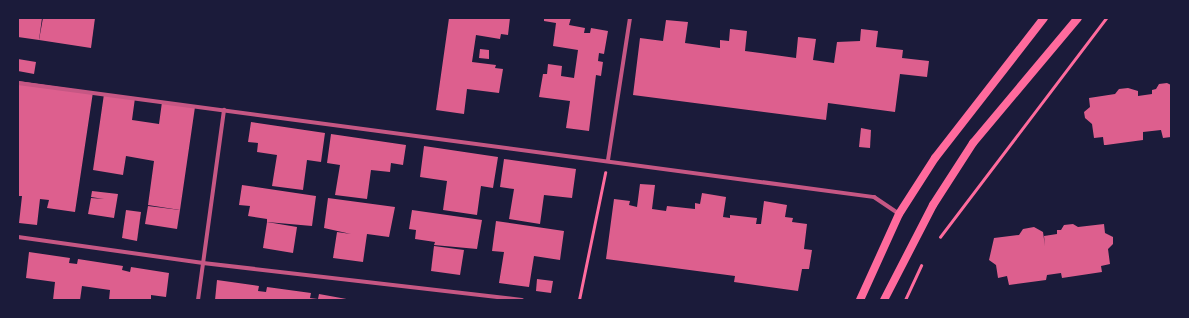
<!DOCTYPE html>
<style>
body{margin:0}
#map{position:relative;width:1189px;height:318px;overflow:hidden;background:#1b1b3a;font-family:Merriweather,serif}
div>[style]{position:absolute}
.building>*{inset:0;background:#dd5f8e}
.path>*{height:2.5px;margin:-1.25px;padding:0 1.25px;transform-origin:1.25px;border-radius:1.25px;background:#ff6b9d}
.minor>*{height:4px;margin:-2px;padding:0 2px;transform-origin:2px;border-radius:2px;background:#c65784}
.secondary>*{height:8px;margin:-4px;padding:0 4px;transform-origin:4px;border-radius:4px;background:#ff6b9d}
span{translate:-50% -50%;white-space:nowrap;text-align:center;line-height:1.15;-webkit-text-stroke:4px #1b1b3a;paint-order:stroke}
.frame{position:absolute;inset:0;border:19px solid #1b1b3a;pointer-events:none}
</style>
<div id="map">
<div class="building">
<i style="clip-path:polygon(18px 18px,42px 18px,39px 40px,18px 37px)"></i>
<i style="clip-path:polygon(43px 18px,95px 18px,91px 48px,39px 40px)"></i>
<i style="clip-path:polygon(449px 18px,510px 18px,508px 35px,501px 34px,500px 39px,476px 35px,472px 62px,496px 65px,495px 68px,503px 69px,499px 93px,467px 89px,464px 114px,436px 110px)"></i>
<i style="clip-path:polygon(544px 18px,571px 18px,569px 25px,585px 28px,584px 33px,590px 33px,591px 28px,608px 31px,604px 54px,599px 53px,598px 61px,603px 62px,601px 76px,596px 75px,589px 131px,566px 128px,570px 101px,539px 97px,543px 74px,547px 74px,548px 64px,562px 66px,561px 76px,574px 78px,578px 50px,553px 46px,556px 23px,544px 21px)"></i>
<i style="clip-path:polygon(666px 20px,688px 22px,685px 43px,720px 48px,720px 40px,729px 41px,730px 29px,747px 31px,745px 51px,796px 58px,798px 37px,816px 39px,813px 60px,834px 63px,837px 42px,860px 41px,861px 29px,878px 31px,876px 47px,903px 50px,902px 58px,929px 61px,927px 77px,900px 74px,895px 112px,828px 103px,826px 120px,633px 95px,640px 38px,663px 41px)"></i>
<i style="clip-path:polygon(480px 49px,489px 50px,489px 59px,479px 58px)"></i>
<i style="clip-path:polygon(18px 59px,36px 62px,34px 74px,18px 71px)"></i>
<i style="clip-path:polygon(18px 81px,93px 92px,75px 212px,47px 208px,49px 200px,40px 199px,37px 225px,19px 223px,22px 196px,18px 196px)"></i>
<i style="clip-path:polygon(1167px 83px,1171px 85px,1171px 137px,1163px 138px,1161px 130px,1143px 132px,1143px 140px,1106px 145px,1104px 145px,1103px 137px,1094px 138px,1092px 124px,1085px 118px,1084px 112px,1090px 107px,1089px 98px,1115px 94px,1119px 89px,1128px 88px,1138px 91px,1138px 96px,1152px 94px,1152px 90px,1156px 89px,1159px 84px)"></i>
<i style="clip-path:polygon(104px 94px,135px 98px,132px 120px,159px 124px,162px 102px,195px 107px,180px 210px,148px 205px,154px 161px,126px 156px,123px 175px,93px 170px)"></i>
<i style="clip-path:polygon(251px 122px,325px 133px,321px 162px,307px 160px,303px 190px,272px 186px,277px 155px,257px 152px,258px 143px,248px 142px)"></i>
<i style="clip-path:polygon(861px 128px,871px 130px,870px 148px,859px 147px)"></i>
<i style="clip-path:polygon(331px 134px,406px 145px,403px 165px,391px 163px,390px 172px,371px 170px,367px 199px,335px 195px,340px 165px,327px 163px)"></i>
<i style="clip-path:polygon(424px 146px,498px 157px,493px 188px,481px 186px,477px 215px,443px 210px,447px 181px,420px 177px)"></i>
<i style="clip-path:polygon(504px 159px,576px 169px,572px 198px,544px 195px,540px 224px,509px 219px,514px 189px,500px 187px)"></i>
<i style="clip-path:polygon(640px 184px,655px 185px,652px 209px,666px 211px,667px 206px,695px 209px,695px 203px,700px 204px,702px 193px,726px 197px,723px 217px,730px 218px,730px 215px,757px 218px,756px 224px,761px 224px,764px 201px,787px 205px,785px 217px,793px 218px,792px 222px,807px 224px,804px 249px,812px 250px,809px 269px,802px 269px,798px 291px,734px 282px,735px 276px,606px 259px,614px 199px,630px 201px,629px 205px,637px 207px)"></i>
<i style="clip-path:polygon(242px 185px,316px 196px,312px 226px,267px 222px,267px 219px,248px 216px,250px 206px,239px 205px)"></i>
<i style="clip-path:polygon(92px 191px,118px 194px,114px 218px,88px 214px,91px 198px,104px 199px,91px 197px)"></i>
<i style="clip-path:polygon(328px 198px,395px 207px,389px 237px,367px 234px,363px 262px,333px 258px,337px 232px,351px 234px,324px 228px)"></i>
<i style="clip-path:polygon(148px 206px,180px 210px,177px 229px,145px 224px)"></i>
<i style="clip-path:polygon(126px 210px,141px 212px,137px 241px,122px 238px)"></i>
<i style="clip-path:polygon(412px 210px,482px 220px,477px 249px,434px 245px,435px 242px,415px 239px,416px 230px,409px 229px)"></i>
<i style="clip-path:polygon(496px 221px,564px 231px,560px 260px,534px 256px,529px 287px,499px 283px,504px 252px,492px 251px)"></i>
<i style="clip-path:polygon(267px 222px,297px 227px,293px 253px,263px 248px)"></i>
<i style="clip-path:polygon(1073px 224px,1078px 227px,1104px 224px,1105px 233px,1113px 237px,1113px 244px,1108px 249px,1110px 264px,1101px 266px,1102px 272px,1062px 278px,1061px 273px,1047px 275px,1046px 280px,1009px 285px,1007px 276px,998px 278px,996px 265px,989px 260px,994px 238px,1019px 235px,1023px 229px,1034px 227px,1043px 232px,1045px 246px,1044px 236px,1057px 234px,1057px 230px,1061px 230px,1064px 225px)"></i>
<i style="clip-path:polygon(434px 246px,464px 250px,460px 275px,431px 271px)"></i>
<i style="clip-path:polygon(29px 252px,70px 258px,69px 263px,77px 264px,78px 259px,123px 266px,122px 270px,130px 272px,131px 267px,169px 273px,166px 297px,151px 295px,151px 300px,109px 300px,110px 290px,82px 286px,80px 300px,53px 300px,55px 282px,26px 278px)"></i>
<i style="clip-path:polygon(537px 279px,553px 281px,551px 293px,536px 291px)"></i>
<i style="clip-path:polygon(217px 280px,259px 286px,258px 291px,266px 292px,267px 287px,311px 293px,310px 298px,318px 299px,319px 294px,352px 300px,215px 300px)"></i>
</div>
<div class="path">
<i style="left:940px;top:237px;width:275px;rotate:-52.8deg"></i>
<i style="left:579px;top:300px;width:130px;rotate:-78.4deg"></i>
<i style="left:905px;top:300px;width:38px;rotate:-65deg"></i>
</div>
<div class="minor">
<i style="left:18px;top:83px;width:864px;rotate:7.59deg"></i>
<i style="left:874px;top:197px;width:30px;rotate:34deg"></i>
<i style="left:608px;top:160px;width:144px;rotate:-81.2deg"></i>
<i style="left:18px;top:237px;width:187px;rotate:8deg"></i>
<i style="left:203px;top:263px;width:321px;rotate:6.6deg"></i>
<i style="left:198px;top:300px;width:192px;rotate:-82.2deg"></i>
</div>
<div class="secondary">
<i style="left:860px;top:300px;width:94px;rotate:-65.6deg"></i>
<i style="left:899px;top:214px;width:67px;rotate:-57.3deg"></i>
<i style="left:935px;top:158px;width:177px;rotate:-52.1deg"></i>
<i style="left:884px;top:300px;width:107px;rotate:-62.7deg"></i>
<i style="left:933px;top:205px;width:74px;rotate:-57.2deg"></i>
<i style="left:973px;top:143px;width:163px;rotate:-50deg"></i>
</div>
<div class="frame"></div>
</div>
